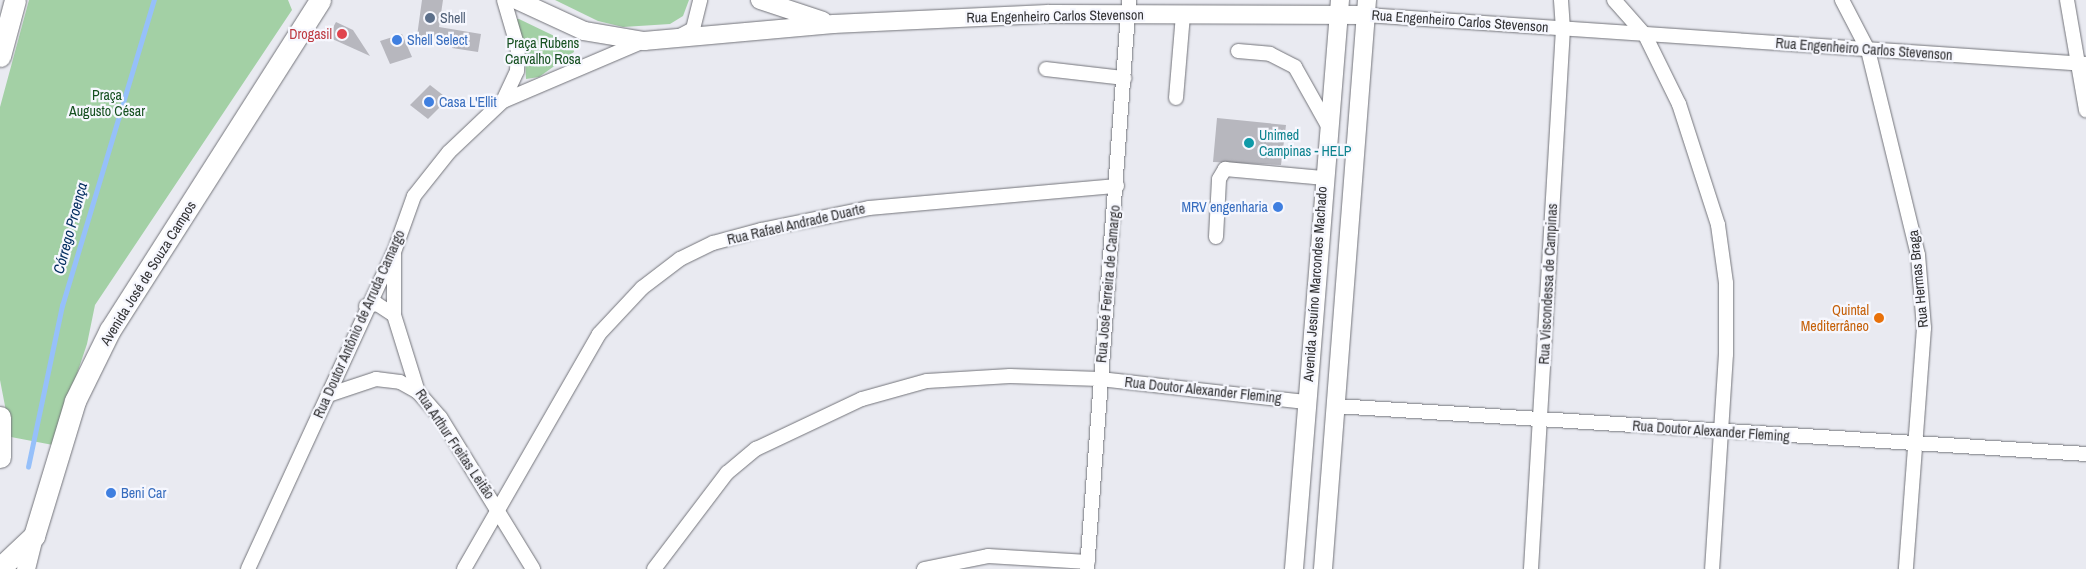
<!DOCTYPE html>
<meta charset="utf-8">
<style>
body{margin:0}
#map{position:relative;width:2086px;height:569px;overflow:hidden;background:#e9eaf1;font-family:"Archivo Narrow",sans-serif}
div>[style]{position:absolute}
.green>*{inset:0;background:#a3d0a5}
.stream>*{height:4.5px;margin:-2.25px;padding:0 2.25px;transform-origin:2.25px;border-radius:2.25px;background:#96c0fa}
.building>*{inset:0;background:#b7b7be}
.roads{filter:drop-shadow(0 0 1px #73747a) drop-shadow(0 0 1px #73747a)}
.minor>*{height:14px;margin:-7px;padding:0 7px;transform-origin:7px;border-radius:7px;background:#fff}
.major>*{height:18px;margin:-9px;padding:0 9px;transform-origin:9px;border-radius:9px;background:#fff}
.highway>*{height:21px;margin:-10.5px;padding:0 10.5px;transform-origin:10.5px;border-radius:10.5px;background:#fff}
.dots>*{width:14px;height:14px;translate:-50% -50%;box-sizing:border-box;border:2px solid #f6f7fe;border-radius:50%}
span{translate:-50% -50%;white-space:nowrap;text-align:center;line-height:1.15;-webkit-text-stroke:4.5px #f6f7fe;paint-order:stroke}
.street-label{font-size:14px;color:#323234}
.service-label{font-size:14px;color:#4e5e75}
.left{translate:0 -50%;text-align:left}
.health-label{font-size:14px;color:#be3a42}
.right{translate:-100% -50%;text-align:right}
.shop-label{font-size:14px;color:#366cbe}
.park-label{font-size:14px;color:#15501f}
.culture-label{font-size:14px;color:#0d838f}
.food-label{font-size:14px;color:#c56008}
.water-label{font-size:15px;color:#042e60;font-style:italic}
</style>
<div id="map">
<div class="green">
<i style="clip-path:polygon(29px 0,288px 0,292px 10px,95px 305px,87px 344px,53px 445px,11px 437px,0 380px,0 107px)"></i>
<i style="clip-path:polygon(555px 0,689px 0,683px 16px,670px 24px,623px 27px,598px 21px)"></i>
<i style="clip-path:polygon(519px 19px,573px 45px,574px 52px,539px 77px,526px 79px,525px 55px,512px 20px)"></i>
</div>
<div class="stream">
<i style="left:28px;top:467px;width:165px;rotate:-78.1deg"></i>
<i style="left:62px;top:306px;width:320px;rotate:-73.3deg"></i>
</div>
<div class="building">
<i style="clip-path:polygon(422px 0,443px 0,439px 27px,481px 34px,478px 52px,452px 48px,453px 41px,417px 36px)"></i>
<i style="clip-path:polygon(336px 22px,353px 30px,370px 56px,328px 37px)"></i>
<i style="clip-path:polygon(402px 34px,412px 57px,390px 64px,380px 41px)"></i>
<i style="clip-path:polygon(430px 85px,448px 99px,428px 119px,410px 105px)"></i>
<i style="clip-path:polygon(1217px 118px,1286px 125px,1281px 165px,1213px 162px)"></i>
</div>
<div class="roads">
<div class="minor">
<i style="left:1614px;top:0;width:47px;rotate:48.5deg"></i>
<i style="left:1645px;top:35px;width:77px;rotate:63.8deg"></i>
<i style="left:1679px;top:104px;width:127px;rotate:72.1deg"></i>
<i style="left:1718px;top:225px;width:59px;rotate:82.1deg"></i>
<i style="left:1726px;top:283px;width:71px;rotate:90deg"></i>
<i style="left:1726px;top:354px;width:215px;rotate:93.7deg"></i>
<i style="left:1842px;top:0;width:56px;rotate:62.5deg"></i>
<i style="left:1868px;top:50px;width:211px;rotate:76.3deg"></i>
<i style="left:1918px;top:255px;width:73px;rotate:85.3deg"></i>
<i style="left:1924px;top:328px;width:242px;rotate:94.3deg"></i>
<i style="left:2067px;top:0;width:112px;rotate:80.2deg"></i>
<i style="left:1366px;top:15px;width:722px;rotate:3.89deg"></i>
<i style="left:680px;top:36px;width:15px;rotate:-28deg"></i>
<i style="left:693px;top:29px;width:30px;rotate:-76deg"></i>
<i style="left:1238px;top:51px;width:32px;rotate:5deg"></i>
<i style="left:1270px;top:54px;width:28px;rotate:27deg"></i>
<i style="left:1295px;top:67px;width:65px;rotate:60.7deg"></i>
<i style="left:1046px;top:69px;width:79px;rotate:6.6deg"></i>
<i style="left:1176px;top:98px;width:83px;rotate:-85.2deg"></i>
<i style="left:503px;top:101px;width:33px;rotate:-65deg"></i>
<i style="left:517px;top:71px;width:23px;rotate:-88deg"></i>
<i style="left:518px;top:48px;width:50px;rotate:-106.3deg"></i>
<i style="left:1216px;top:237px;width:58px;rotate:-87deg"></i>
<i style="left:1219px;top:179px;width:12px;rotate:-59deg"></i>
<i style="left:1225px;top:169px;width:98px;rotate:5.2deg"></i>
<i style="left:394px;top:253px;width:62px;rotate:90deg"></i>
<i style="left:394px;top:315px;width:81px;rotate:72.7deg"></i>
<i style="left:418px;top:392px;width:33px;rotate:49deg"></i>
<i style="left:440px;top:417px;width:178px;rotate:58.5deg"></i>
<i style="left:366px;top:306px;width:11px;rotate:-10deg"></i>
<i style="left:377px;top:304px;width:20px;rotate:33deg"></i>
<i style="left:328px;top:395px;width:51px;rotate:-18.4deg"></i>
<i style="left:376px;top:379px;width:24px;rotate:7deg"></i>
<i style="left:400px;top:382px;width:21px;rotate:29deg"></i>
<i style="left:1336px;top:406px;width:752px;rotate:3.66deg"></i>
<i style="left:248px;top:569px;width:349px;rotate:-65.3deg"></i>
<i style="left:394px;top:252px;width:59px;rotate:-70.3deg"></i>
<i style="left:414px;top:196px;width:56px;rotate:-51.5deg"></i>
<i style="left:449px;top:152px;width:74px;rotate:-43.4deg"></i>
<i style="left:503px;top:101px;width:153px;rotate:-23.1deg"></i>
<i style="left:464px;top:569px;width:271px;rotate:-60.1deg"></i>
<i style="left:599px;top:334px;width:63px;rotate:-46.9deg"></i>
<i style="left:642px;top:288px;width:48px;rotate:-37.3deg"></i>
<i style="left:680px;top:259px;width:37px;rotate:-26deg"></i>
<i style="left:713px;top:243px;width:50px;rotate:-15.2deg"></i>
<i style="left:761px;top:230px;width:110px;rotate:-11.5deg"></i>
<i style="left:869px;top:208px;width:249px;rotate:-5.1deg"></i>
<i style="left:654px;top:569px;width:121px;rotate:-52.8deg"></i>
<i style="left:727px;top:473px;width:38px;rotate:-40deg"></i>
<i style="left:756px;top:449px;width:117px;rotate:-25.3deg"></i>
<i style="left:862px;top:399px;width:67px;rotate:-15.5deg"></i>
<i style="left:927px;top:381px;width:83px;rotate:-3.4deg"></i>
<i style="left:1010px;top:376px;width:90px;rotate:1.9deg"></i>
<i style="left:1100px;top:379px;width:207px;rotate:6.4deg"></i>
<i style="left:924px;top:569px;width:65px;rotate:-11.5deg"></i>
<i style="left:988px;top:556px;width:100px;rotate:3.4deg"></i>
<i style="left:1087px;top:569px;width:571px;rotate:-85.78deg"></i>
<i style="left:1531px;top:569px;width:541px;rotate:-86.61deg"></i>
<i style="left:1563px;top:29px;width:29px;rotate:-94deg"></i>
</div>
<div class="major">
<i style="left:517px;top:0;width:74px;rotate:24.8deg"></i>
<i style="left:584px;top:31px;width:61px;rotate:9.5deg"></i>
<i style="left:644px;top:41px;width:190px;rotate:-5.1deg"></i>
<i style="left:833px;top:24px;width:215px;rotate:-2.7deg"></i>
<i style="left:1048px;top:14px;width:318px;rotate:0.2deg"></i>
<i style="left:760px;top:0;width:66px;rotate:18.4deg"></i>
<i style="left:26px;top:569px;width:34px;rotate:-76deg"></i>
<i style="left:1294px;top:569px;width:571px;rotate:-85.38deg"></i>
<i style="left:1323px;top:569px;width:571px;rotate:-85.58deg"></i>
</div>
<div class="highway">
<i style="left:0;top:56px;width:58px;rotate:-75deg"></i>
<i style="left:0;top:417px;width:40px;rotate:90deg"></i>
<i style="left:0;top:568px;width:47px;rotate:-43.3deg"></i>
<i style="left:34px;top:536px;width:141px;rotate:-73.1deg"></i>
<i style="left:75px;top:401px;width:79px;rotate:-63.8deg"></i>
<i style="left:110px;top:330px;width:391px;rotate:-57.5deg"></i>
</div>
</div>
<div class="dots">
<i style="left:430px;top:18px;background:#5c6f8a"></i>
<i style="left:342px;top:34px;background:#e0444e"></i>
<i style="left:397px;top:40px;background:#3f7fe0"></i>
<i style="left:429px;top:102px;background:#3f7fe0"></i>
<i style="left:1249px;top:143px;background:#0f9aa8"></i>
<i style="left:1278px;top:207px;background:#3f7fe0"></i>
<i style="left:1879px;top:318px;background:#e8710a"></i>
<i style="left:111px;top:493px;background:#3f7fe0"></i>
</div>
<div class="street-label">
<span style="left:1055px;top:16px;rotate:-1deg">Rua Engenheiro Carlos Stevenson</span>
<span style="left:1460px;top:21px;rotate:4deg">Rua Engenheiro Carlos Stevenson</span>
<span style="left:1864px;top:49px;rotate:4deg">Rua Engenheiro Carlos Stevenson</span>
<span style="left:796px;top:224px;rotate:-13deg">Rua Rafael Andrade Duarte</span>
<span style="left:148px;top:273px;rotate:-58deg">Avenida José de Souza Campos</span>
<span style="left:1918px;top:279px;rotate:-96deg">Rua Hermas Braga</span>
<span style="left:1108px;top:284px;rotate:-85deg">Rua José Ferreira de Camargo</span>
<span style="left:1315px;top:284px;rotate:-86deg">Avenida Jesuíno Marcondes Machado</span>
<span style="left:1548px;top:284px;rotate:-87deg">Rua Viscondessa de Campinas</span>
<span style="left:359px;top:324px;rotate:-66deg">Rua Doutor Antônio de Arruda Camargo</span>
<span style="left:1203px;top:390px;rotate:6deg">Rua Doutor Alexander Fleming</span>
<span style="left:1711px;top:431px;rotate:4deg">Rua Doutor Alexander Fleming</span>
<span style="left:455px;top:444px;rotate:56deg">Rua Arthur Freitas Leitão</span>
</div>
<div class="service-label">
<span class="left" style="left:440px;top:18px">Shell</span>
</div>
<div class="health-label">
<span class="right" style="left:332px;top:34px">Drogasil</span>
</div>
<div class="shop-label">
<span class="left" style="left:407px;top:40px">Shell Select</span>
<span class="left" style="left:439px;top:102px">Casa L'Ellit</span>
<span class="right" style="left:1268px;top:207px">MRV engenharia</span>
<span class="left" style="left:121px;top:493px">Beni Car</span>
</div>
<div class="park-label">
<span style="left:543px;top:51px">Praça Rubens<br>Carvalho Rosa</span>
<span style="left:107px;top:103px">Praça<br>Augusto César</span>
</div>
<div class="culture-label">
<span class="left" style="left:1259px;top:143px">Unimed<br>Campinas - HELP</span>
</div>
<div class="food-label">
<span class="right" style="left:1869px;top:318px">Quintal<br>Mediterrâneo</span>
</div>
<div class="water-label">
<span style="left:70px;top:228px;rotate:-75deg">Córrego Proença</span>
</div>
</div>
